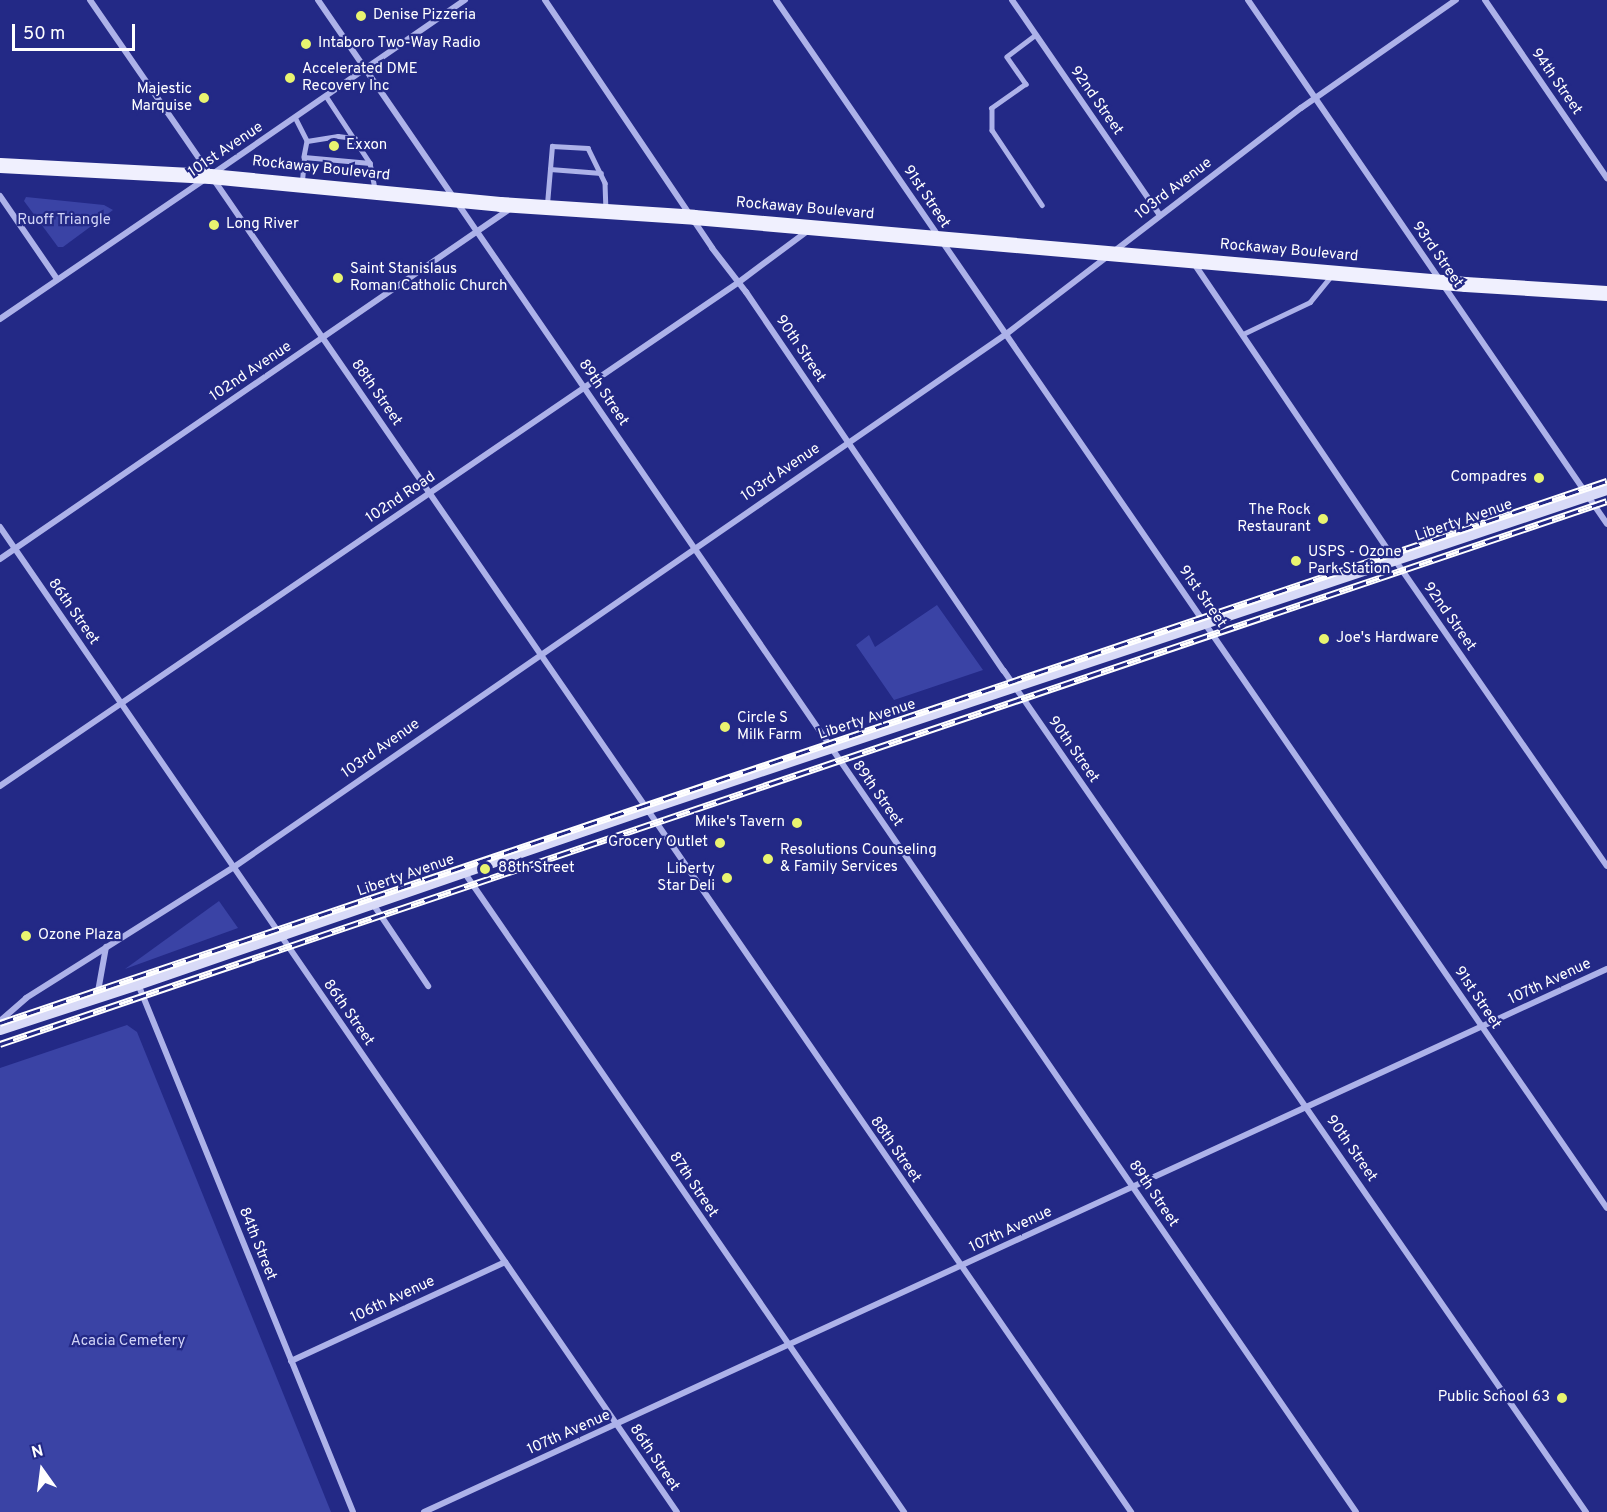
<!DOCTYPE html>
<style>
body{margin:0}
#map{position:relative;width:1607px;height:1512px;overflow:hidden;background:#232986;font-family:Overpass,sans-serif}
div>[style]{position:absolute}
.green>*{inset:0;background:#3a43a5}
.lane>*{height:4.5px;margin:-2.25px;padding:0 2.25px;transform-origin:2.25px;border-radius:2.25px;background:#adb2e9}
.street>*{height:6px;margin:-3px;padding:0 3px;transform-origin:3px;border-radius:3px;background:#adb2e9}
.secondary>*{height:12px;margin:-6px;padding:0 6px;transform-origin:6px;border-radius:6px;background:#d8daf7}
.primary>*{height:15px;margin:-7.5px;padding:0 7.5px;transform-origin:7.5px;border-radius:7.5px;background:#f0f0fe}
.rail>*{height:7px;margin-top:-3.5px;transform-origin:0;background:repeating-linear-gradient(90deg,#232986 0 14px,#fff 0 28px);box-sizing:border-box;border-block:2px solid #fff}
.dots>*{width:16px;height:16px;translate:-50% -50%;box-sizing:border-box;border:3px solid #232986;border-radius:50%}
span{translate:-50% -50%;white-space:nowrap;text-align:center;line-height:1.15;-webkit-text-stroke:4.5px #232986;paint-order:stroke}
.poi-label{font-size:15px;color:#fff}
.left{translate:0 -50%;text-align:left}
.right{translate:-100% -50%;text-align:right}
.street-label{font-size:15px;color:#fff}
.park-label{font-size:15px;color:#d1d4f7}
.north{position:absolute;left:12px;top:1440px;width:60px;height:60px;-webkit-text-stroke:4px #232986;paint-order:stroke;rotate:346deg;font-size:16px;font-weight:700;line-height:24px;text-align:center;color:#fff}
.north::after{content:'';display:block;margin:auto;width:21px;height:27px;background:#fff;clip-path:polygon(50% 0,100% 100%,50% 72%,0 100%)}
.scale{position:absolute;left:12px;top:24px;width:123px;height:27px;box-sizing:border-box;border:3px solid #fff;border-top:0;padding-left:8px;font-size:18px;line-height:21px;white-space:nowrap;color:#fff;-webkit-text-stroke:4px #232986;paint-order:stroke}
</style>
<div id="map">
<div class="green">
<i style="clip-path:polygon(26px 197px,104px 205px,113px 210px,63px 247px,58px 247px,24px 201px)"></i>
<i style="clip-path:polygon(937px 605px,983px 670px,894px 700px,856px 645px,869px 635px,875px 647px)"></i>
<i style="clip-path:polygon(219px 901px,238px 928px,125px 969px)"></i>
<i style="clip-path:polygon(127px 1025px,137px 1032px,331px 1512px,0 1512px,0 1068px)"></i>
</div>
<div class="lane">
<i style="left:1036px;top:35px;width:36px;rotate:143deg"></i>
<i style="left:1007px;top:57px;width:33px;rotate:55deg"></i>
<i style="left:1026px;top:84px;width:42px;rotate:144.8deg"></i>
<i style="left:992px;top:108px;width:22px;rotate:90deg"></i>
<i style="left:992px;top:130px;width:90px;rotate:56.3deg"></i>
<i style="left:326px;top:96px;width:80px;rotate:56.7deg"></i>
<i style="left:295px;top:117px;width:27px;rotate:63deg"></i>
<i style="left:307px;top:141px;width:16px;rotate:101deg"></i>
<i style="left:304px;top:157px;width:66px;rotate:5.2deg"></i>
<i style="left:370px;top:163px;width:26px;rotate:79deg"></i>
<i style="left:307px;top:141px;width:31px;rotate:-9deg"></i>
<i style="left:338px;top:136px;width:17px;rotate:7deg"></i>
<i style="left:550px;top:169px;width:51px;rotate:4.5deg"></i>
<i style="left:302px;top:181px;width:24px;rotate:-85deg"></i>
<i style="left:547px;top:204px;width:58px;rotate:-85.1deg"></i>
<i style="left:552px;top:146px;width:36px;rotate:3deg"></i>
<i style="left:588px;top:148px;width:39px;rotate:64deg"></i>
<i style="left:605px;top:183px;width:25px;rotate:88deg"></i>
<i style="left:1243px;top:334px;width:74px;rotate:-25.5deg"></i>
<i style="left:1310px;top:302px;width:33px;rotate:-51deg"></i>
</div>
<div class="street">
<i style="left:90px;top:0;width:1836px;rotate:55.45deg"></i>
<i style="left:318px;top:0;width:1834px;rotate:55.53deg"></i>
<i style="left:545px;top:0;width:299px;rotate:56deg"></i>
<i style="left:712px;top:248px;width:56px;rotate:52.3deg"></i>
<i style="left:746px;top:292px;width:458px;rotate:55.8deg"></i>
<i style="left:1004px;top:671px;width:1023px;rotate:55.32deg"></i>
<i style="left:776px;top:0;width:1466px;rotate:55.48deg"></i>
<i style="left:1012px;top:0;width:261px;rotate:55.5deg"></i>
<i style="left:1248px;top:0;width:635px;rotate:55.58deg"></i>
<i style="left:1485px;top:0;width:216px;rotate:55.6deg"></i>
<i style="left:214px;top:173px;width:305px;rotate:-34.6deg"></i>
<i style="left:0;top:196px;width:101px;rotate:55.5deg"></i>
<i style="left:1193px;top:262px;width:360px;rotate:55.9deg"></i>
<i style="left:1395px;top:560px;width:372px;rotate:55.3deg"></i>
<i style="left:0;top:319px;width:248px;rotate:-34.3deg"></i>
<i style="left:0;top:527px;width:1195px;rotate:55.5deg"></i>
<i style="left:0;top:559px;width:620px;rotate:-34.48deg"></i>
<i style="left:0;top:786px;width:895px;rotate:-34.29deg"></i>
<i style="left:739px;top:282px;width:89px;rotate:-36.7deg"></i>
<i style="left:464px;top:872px;width:777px;rotate:55.49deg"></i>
<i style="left:373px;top:904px;width:99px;rotate:56.1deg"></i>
<i style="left:138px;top:984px;width:570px;rotate:67.84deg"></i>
<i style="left:97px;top:997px;width:51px;rotate:-79.8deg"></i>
<i style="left:0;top:1021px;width:35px;rotate:-41deg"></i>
<i style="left:26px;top:998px;width:246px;rotate:-32.2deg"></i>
<i style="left:234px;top:867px;width:937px;rotate:-34.61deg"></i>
<i style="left:1005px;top:335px;width:373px;rotate:-37.5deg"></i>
<i style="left:1301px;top:108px;width:189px;rotate:-34.9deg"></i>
<i style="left:291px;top:1361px;width:236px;rotate:-24.8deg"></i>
<i style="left:424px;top:1512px;width:1302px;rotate:-24.66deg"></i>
</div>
<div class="secondary">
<i style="left:0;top:1029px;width:145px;rotate:-18.1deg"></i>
<i style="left:138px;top:984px;width:537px;rotate:-19.01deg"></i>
<i style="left:646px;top:809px;width:1013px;rotate:-18.42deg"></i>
</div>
<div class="primary">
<i style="left:0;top:165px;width:210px;rotate:3deg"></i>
<i style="left:210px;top:176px;width:291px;rotate:5.5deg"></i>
<i style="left:500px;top:204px;width:194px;rotate:3.8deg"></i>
<i style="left:694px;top:217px;width:774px;rotate:4.97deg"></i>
<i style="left:1465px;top:284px;width:142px;rotate:3.6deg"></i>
</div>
<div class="rail">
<i style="left:0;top:1023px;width:1696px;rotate:-18.64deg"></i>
<i style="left:0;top:1044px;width:1696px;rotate:-18.67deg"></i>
</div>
<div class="dots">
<i style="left:361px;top:16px;background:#e9f470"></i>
<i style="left:306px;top:44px;background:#e9f470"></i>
<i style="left:290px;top:78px;background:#e9f470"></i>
<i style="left:204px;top:98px;background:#e9f470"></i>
<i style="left:334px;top:146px;background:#e9f470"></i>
<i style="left:214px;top:225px;background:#e9f470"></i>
<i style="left:338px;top:278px;background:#e9f470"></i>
<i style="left:1539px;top:478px;background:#e9f470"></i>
<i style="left:1323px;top:519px;background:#e9f470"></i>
<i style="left:1296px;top:561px;background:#e9f470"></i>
<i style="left:1324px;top:639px;background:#e9f470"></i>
<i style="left:725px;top:727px;background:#e9f470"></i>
<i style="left:797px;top:823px;background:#e9f470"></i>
<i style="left:720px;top:843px;background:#e9f470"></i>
<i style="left:768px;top:859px;background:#e9f470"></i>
<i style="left:485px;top:869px;background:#e9f470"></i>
<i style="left:727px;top:878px;background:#e9f470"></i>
<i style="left:26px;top:936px;background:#e9f470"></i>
<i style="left:1562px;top:1398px;background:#e9f470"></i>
</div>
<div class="poi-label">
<span class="left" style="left:373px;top:16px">Denise Pizzeria</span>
<span class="left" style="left:318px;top:44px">Intaboro Two-Way Radio</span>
<span class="left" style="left:302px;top:78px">Accelerated DME<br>Recovery Inc</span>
<span class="right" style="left:192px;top:98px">Majestic<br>Marquise</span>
<span class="left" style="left:346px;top:146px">Exxon</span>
<span class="left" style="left:226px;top:225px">Long River</span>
<span class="left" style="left:350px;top:278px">Saint Stanislaus<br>Roman Catholic Church</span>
<span class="right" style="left:1527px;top:478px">Compadres</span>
<span class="right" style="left:1311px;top:519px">The Rock<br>Restaurant</span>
<span class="left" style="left:1308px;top:561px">USPS - Ozone<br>Park Station</span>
<span class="left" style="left:1336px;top:639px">Joe's Hardware</span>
<span class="left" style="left:737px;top:727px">Circle S<br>Milk Farm</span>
<span class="right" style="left:785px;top:823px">Mike's Tavern</span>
<span class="right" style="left:708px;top:843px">Grocery Outlet</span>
<span class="left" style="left:780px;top:859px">Resolutions Counseling<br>&amp; Family Services</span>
<span class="left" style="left:498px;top:869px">88th Street</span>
<span class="right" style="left:715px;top:878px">Liberty<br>Star Deli</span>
<span class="left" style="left:38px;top:936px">Ozone Plaza</span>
<span class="right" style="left:1550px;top:1398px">Public School 63</span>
</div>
<div class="street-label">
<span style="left:1556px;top:82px;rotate:55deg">94th Street</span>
<span style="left:1096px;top:101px;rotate:55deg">92nd Street</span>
<span style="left:226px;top:150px;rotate:-34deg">101st Avenue</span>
<span style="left:321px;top:169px;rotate:6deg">Rockaway Boulevard</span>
<span style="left:1174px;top:189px;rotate:-37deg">103rd Avenue</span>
<span style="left:926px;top:197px;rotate:56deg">91st Street</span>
<span style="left:805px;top:209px;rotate:5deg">Rockaway Boulevard</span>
<span style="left:1289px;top:251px;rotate:5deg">Rockaway Boulevard</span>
<span style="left:1437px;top:255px;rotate:55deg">93rd Street</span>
<span style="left:800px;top:349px;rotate:56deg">90th Street</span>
<span style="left:251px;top:372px;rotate:-34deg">102nd Avenue</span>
<span style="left:376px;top:393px;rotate:55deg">88th Street</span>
<span style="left:603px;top:393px;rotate:56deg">89th Street</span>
<span style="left:781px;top:473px;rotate:-34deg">103rd Avenue</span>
<span style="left:401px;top:498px;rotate:-34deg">102nd Road</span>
<span style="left:1464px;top:521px;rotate:-19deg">Liberty Avenue</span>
<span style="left:1202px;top:597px;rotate:55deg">91st Street</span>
<span style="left:73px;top:612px;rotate:55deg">86th Street</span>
<span style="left:1449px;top:617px;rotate:55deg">92nd Street</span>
<span style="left:867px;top:720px;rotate:-18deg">Liberty Avenue</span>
<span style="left:381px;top:749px;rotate:-35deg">103rd Avenue</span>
<span style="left:1073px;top:750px;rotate:55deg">90th Street</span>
<span style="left:877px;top:794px;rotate:55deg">89th Street</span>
<span style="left:406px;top:876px;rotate:-19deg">Liberty Avenue</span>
<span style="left:1550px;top:982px;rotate:-25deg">107th Avenue</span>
<span style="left:1477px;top:998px;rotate:56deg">91st Street</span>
<span style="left:348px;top:1013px;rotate:55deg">86th Street</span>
<span style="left:1351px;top:1149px;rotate:55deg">90th Street</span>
<span style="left:895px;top:1150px;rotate:55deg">88th Street</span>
<span style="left:693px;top:1185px;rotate:56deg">87th Street</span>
<span style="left:1153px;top:1194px;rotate:56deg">89th Street</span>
<span style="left:1011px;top:1230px;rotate:-25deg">107th Avenue</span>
<span style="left:257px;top:1244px;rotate:68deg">84th Street</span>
<span style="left:393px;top:1300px;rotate:-25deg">106th Avenue</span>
<span style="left:569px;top:1433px;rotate:-24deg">107th Avenue</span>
<span style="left:654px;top:1458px;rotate:56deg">86th Street</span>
</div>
<div class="park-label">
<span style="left:64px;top:221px">Ruoff Triangle</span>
<span style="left:128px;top:1342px">Acacia Cemetery</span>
</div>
<div class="north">N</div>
<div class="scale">50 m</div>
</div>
